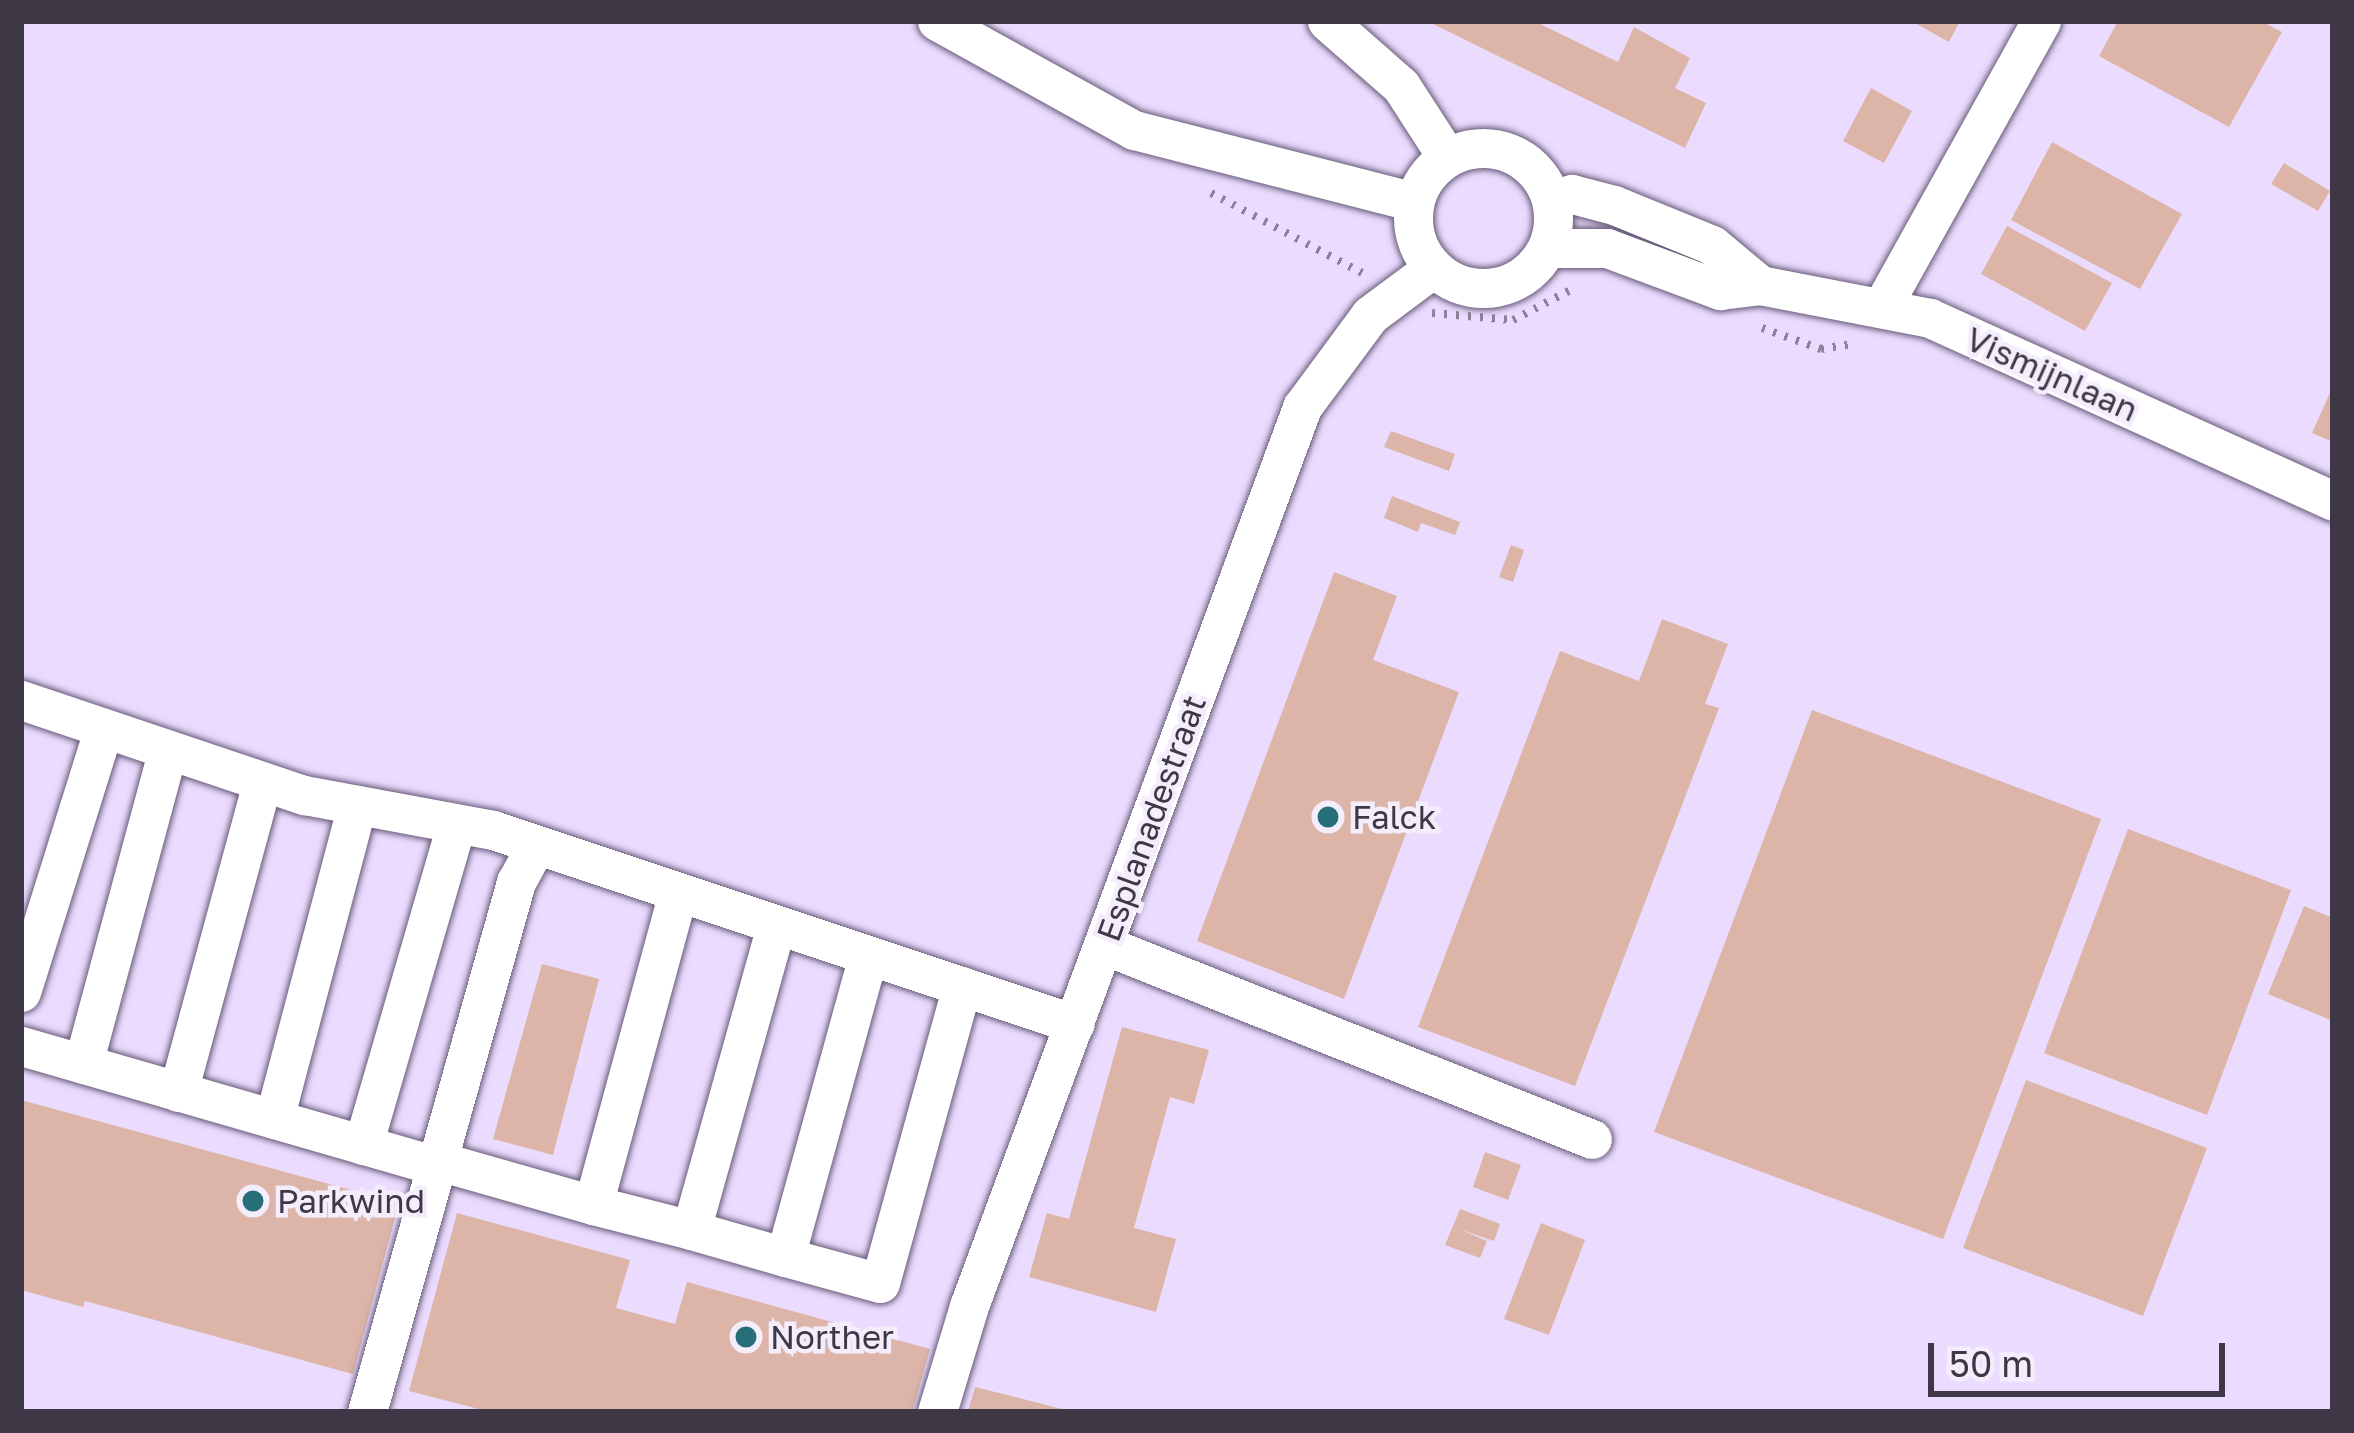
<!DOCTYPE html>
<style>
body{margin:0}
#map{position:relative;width:2354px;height:1433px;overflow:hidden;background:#ebdcff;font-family:"Golos Text",sans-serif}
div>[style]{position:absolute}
.building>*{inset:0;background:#dcb5a8}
.path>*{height:8px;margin-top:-4px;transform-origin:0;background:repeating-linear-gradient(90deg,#8c8299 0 3px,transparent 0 12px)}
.roads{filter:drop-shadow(0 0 3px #685b79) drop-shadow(0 0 3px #685b79)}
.minor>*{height:39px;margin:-19.5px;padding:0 19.5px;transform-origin:19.5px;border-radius:19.5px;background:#fff}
.minor>.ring{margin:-19.5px;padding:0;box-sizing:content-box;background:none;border:39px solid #fff;border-radius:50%}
.dots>*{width:33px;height:33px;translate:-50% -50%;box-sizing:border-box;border:6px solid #f4eefc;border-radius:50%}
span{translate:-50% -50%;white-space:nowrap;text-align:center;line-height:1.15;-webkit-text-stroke:9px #f4eefc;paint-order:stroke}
.street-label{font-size:33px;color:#3e3846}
.poi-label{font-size:33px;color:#3e3846}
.left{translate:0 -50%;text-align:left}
.frame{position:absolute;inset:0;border:24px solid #3e3846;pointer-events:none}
.scale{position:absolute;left:1928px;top:1343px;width:297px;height:54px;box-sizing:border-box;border:6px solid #3e3846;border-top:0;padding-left:15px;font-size:36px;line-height:42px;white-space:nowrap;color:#3e3846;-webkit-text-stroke:9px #f4eefc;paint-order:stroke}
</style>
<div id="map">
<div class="building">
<i style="clip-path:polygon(1427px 21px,1534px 21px,1618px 62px,1634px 27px,1690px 58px,1675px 88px,1706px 103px,1685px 148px)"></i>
<i style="clip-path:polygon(1911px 21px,1960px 21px,1949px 42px)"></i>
<i style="clip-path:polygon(2118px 21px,2261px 21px,2282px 32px,2229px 127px,2099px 56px)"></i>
<i style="clip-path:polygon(1871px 88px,1912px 111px,1884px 163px,1843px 141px)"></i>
<i style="clip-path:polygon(2052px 142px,2182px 214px,2140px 289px,2011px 220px)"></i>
<i style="clip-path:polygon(2284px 163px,2330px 191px,2318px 211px,2271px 184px)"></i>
<i style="clip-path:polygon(2007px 226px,2112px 283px,2085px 331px,1981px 274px)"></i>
<i style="clip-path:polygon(2333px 386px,2333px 442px,2312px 433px)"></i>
<i style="clip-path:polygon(1391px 431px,1455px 454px,1449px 471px,1384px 447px)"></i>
<i style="clip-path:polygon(1392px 496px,1460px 522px,1455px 535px,1421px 523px,1418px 532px,1384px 518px)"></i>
<i style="clip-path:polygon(1511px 545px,1524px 550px,1513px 582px,1499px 577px)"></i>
<i style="clip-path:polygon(1334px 572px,1397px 596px,1373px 660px,1459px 692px,1344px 999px,1197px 941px)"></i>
<i style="clip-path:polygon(1662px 619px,1728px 644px,1705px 704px,1719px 708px,1575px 1086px,1418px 1027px,1560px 651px,1639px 681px)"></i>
<i style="clip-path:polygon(1812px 710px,2101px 819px,1943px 1239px,1654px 1132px)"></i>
<i style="clip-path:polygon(2128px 829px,2291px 890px,2207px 1115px,2044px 1053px)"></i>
<i style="clip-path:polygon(2304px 906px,2333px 918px,2333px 1021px,2268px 994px)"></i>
<i style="clip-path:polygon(542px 964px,599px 979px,553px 1155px,493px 1139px)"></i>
<i style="clip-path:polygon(1122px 1027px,1209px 1050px,1194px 1104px,1170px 1097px,1134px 1228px,1176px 1239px,1156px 1312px,1029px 1277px,1047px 1213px,1069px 1219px)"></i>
<i style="clip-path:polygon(2026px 1080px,2207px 1148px,2143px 1316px,1963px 1248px)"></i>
<i style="clip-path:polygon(21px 1100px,399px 1203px,353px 1374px,85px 1301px,83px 1307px,21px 1290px)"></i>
<i style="clip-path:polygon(1485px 1152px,1521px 1165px,1508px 1200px,1473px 1187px)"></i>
<i style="clip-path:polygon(1460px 1209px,1500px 1224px,1494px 1241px,1459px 1229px,1487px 1241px,1480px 1258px,1445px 1245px)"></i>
<i style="clip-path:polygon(457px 1213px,630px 1260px,616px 1308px,675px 1324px,687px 1282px,930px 1349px,912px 1412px,490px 1412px,409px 1391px)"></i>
<i style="clip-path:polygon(1541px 1223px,1585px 1240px,1549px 1335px,1504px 1319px)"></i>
<i style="clip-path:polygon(975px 1387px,1066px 1410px,1066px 1412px,968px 1412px)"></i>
</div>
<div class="path">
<i style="left:1211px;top:193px;width:171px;rotate:27.9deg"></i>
<i style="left:1432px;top:313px;width:81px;rotate:4.9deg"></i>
<i style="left:1513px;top:320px;width:71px;rotate:-27.6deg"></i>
<i style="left:1762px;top:328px;width:63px;rotate:19.6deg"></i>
<i style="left:1821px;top:349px;width:30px;rotate:-9deg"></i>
</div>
<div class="roads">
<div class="minor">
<i style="left:937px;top:21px;width:225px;rotate:29deg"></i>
<i style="left:1134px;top:130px;width:289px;rotate:14.4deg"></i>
<i style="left:1327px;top:21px;width:98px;rotate:41.3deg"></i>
<i style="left:1401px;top:86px;width:85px;rotate:57.1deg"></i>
<i class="ring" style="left:1413px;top:148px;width:101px;height:101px"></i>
<i style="left:1553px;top:200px;width:20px;rotate:-18deg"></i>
<i style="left:1572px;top:194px;width:43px;rotate:14.7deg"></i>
<i style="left:1614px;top:205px;width:106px;rotate:22.2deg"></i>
<i style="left:1712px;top:245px;width:62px;rotate:39.8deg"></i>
<i style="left:1548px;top:248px;width:59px"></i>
<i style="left:1607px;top:248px;width:121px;rotate:20.4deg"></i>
<i style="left:1720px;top:290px;width:40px;rotate:-7.1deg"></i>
<i style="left:1760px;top:285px;width:173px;rotate:11deg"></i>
<i style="left:1930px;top:318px;width:443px;rotate:24.4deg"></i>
<i style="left:1883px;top:305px;width:325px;rotate:-60.9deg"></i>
<i style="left:21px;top:700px;width:299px;rotate:18.6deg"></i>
<i style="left:304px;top:795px;width:192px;rotate:10.5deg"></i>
<i style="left:493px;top:830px;width:613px;rotate:18.43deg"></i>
<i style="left:1104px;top:945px;width:525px;rotate:21.68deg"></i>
<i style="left:21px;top:992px;width:275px;rotate:-72.6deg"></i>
<i style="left:21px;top:1046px;width:434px;rotate:16.1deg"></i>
<i style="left:83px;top:1064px;width:323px;rotate:-74.9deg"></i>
<i style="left:178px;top:1092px;width:321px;rotate:-74.8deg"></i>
<i style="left:274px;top:1119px;width:325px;rotate:-75.2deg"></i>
<i style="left:363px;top:1145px;width:334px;rotate:-73.8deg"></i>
<i style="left:439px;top:1161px;width:160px;rotate:15.9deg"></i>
<i style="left:593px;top:1205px;width:324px;rotate:-74.8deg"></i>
<i style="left:593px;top:1205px;width:101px;rotate:14.3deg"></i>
<i style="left:691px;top:1230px;width:317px;rotate:-74.4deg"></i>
<i style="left:691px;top:1230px;width:98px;rotate:16deg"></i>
<i style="left:785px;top:1257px;width:313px;rotate:-74.6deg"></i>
<i style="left:785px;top:1257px;width:98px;rotate:15.3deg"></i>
<i style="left:880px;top:1283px;width:308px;rotate:-74.6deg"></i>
<i style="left:367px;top:1412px;width:551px;rotate:-74.3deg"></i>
<i style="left:516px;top:882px;width:42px;rotate:-61.6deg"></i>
<i style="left:937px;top:1412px;width:111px;rotate:-73.2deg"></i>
<i style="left:969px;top:1306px;width:959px;rotate:-69.67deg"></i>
<i style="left:1302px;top:407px;width:114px;rotate:-53.5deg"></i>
<i style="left:1370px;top:315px;width:79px;rotate:-36.7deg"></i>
</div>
</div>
<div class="dots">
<i style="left:1328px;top:817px;background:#266f79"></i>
<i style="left:253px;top:1201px;background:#266f79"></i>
<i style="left:746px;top:1337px;background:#266f79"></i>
</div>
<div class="street-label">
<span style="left:2052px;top:374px;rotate:24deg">Vismijnlaan</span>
<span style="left:1151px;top:818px;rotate:-70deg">Esplanadestraat</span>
</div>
<div class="poi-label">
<span class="left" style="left:1352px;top:817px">Falck</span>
<span class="left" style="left:277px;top:1201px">Parkwind</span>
<span class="left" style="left:770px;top:1337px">Norther</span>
</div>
<div class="frame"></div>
<div class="scale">50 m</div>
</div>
